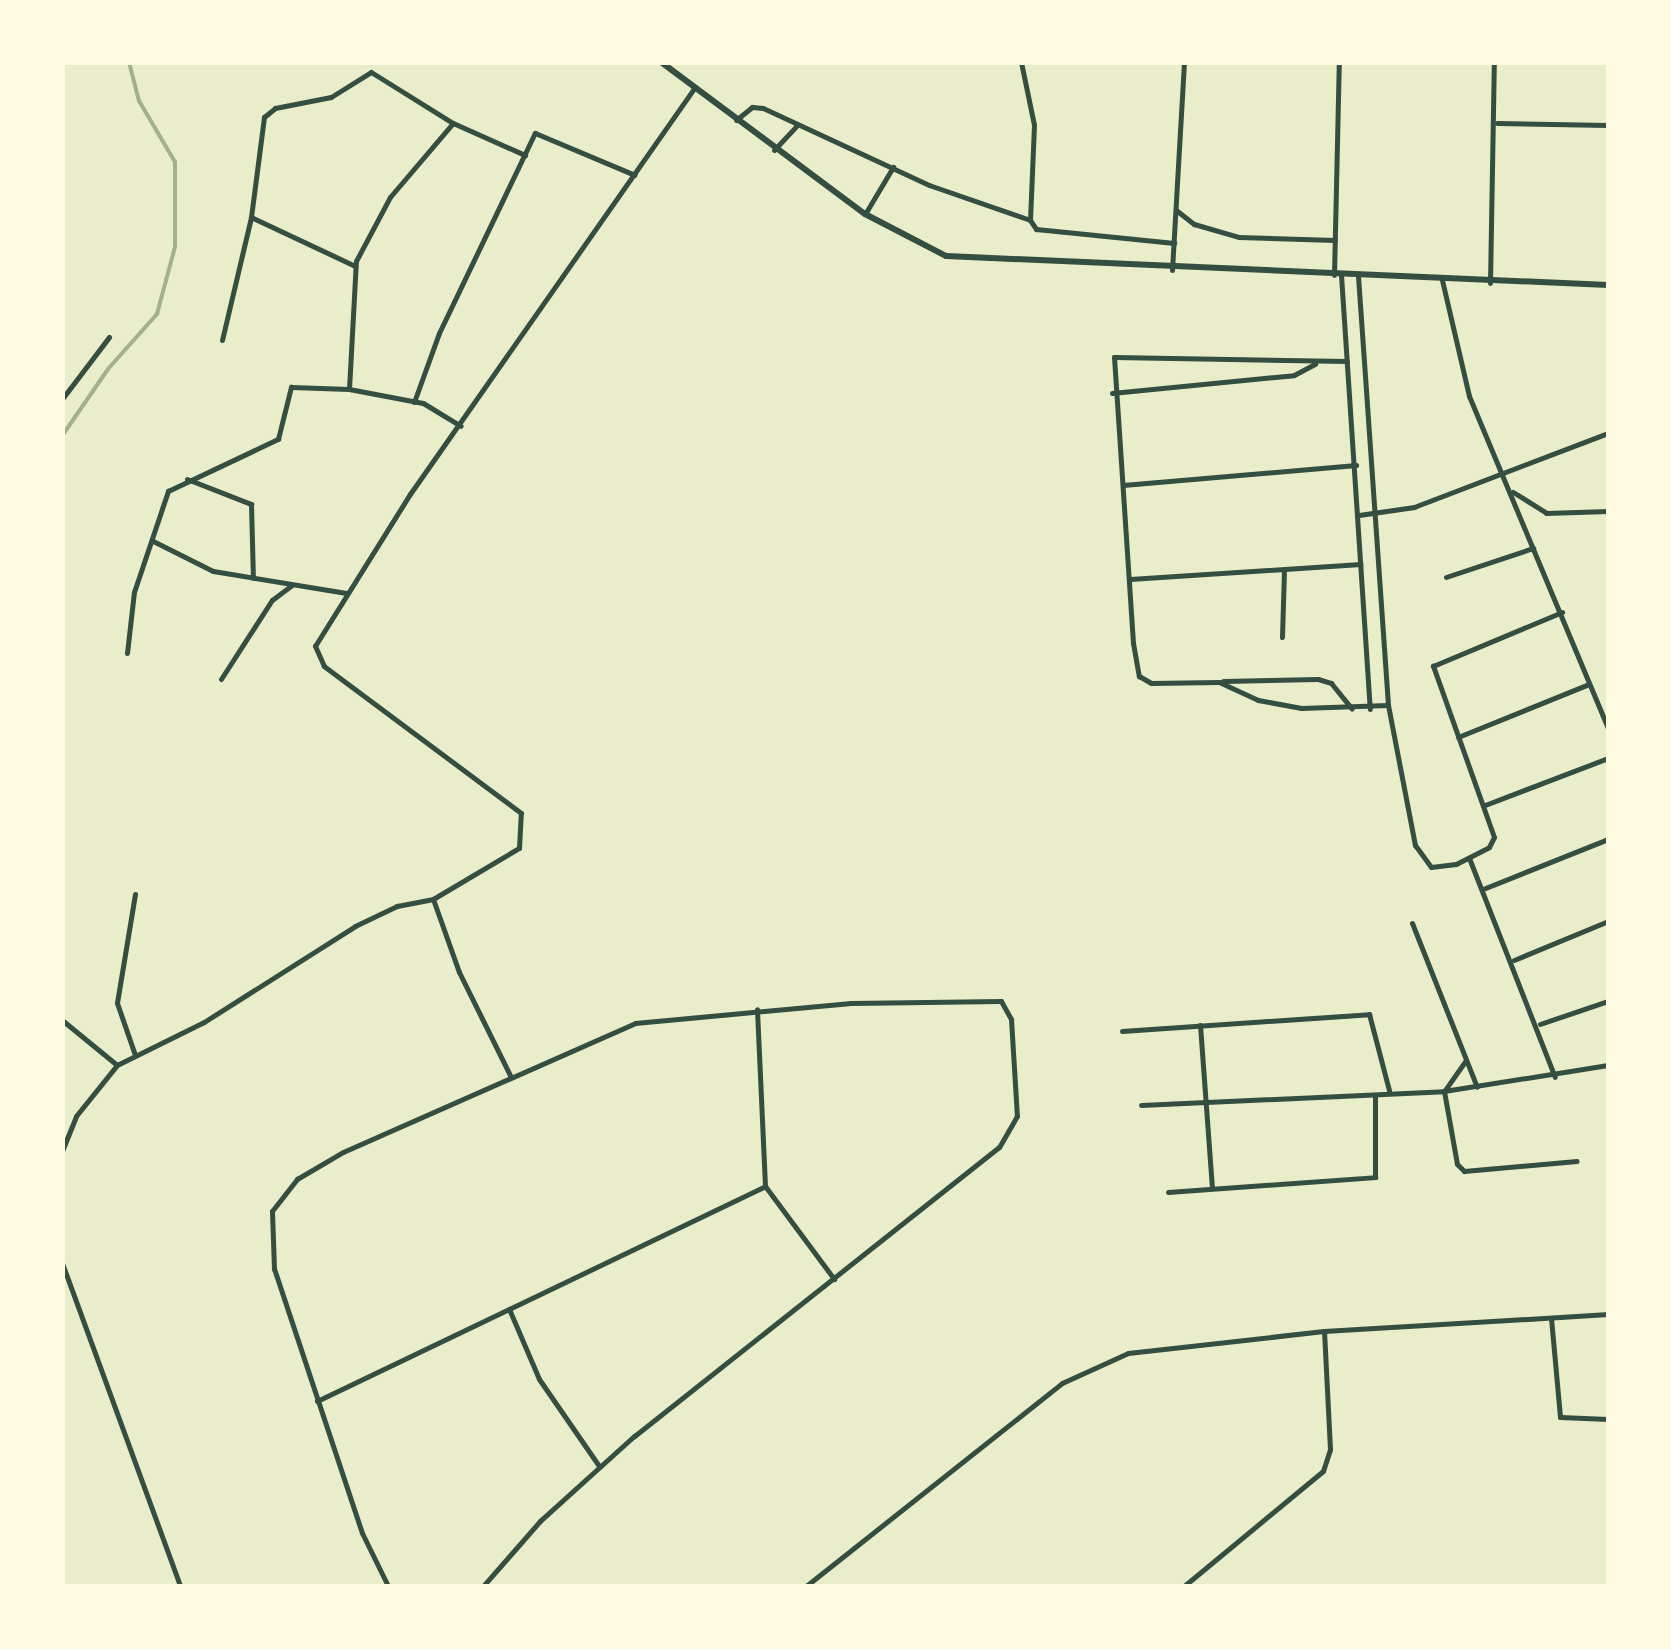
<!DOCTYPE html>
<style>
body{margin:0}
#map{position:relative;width:1671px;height:1649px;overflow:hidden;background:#e9edc9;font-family:"Open Sans",sans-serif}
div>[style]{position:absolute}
.stream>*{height:4px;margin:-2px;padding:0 2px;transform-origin:2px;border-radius:2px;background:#a3b18a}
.minor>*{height:5px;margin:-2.5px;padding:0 2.5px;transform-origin:2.5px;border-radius:2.5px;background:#344e41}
.secondary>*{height:6px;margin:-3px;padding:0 3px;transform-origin:3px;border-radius:3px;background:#344e41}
span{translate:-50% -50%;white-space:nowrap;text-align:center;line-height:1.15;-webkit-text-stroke:10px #fefae0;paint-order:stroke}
.frame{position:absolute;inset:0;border:65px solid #fefae0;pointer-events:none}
</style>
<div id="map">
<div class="stream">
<i style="left:62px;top:436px;width:81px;rotate:-55.5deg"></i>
<i style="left:108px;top:369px;width:74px;rotate:-48.3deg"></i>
<i style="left:157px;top:314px;width:69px;rotate:-75deg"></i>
<i style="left:175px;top:247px;width:85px;rotate:-90deg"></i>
<i style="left:175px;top:162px;width:71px;rotate:-120.5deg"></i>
<i style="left:139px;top:101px;width:40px;rotate:-104.4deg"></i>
</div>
<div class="minor">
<i style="left:1021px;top:62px;width:64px;rotate:78.3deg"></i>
<i style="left:1034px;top:125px;width:95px;rotate:92.4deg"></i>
<i style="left:1030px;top:220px;width:11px;rotate:56deg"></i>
<i style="left:1036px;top:229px;width:139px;rotate:5.8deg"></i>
<i style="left:736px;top:120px;width:21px;rotate:-39deg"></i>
<i style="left:752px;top:107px;width:11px;rotate:5deg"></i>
<i style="left:763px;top:108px;width:183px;rotate:24.9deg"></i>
<i style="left:929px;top:185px;width:107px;rotate:19.1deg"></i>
<i style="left:1497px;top:123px;width:111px;rotate:1deg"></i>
<i style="left:774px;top:150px;width:33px;rotate:-47deg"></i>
<i style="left:1176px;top:210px;width:23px;rotate:38deg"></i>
<i style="left:1194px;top:224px;width:47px;rotate:16.1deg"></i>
<i style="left:1239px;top:237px;width:96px;rotate:1.8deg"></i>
<i style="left:865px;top:214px;width:55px;rotate:-59.2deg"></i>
<i style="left:251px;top:217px;width:101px;rotate:-82.6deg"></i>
<i style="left:264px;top:117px;width:14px;rotate:-39deg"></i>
<i style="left:275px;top:108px;width:57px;rotate:-11.1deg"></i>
<i style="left:331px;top:97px;width:47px;rotate:-32deg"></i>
<i style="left:371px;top:72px;width:97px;rotate:31.9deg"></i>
<i style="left:453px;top:123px;width:79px;rotate:24deg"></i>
<i style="left:1172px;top:270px;width:208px;rotate:-86.7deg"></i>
<i style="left:1334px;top:275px;width:213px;rotate:-88.7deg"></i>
<i style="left:1341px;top:275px;width:435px;rotate:86.2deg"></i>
<i style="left:1358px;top:276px;width:430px;rotate:86deg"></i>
<i style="left:1388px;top:705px;width:143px;rotate:79.1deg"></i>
<i style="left:1415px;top:845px;width:27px;rotate:54deg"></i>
<i style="left:1431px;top:867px;width:25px;rotate:-7deg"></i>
<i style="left:1456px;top:864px;width:37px;rotate:-27deg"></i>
<i style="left:1489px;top:847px;width:11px;rotate:-63deg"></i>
<i style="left:1494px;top:837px;width:182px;rotate:-109.6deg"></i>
<i style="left:1433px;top:666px;width:140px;rotate:-22.7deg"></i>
<i style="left:1442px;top:280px;width:119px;rotate:76.9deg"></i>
<i style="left:1469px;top:396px;width:361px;rotate:67.3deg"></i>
<i style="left:1490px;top:283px;width:221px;rotate:-89deg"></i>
<i style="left:222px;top:340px;width:126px;rotate:-76.7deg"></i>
<i style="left:251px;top:217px;width:115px;rotate:25.2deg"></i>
<i style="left:1347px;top:361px;width:233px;rotate:-179deg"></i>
<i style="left:1114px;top:357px;width:287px;rotate:86.2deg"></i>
<i style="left:1133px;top:643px;width:34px;rotate:80deg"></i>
<i style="left:1139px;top:676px;width:14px;rotate:30deg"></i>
<i style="left:1151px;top:683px;width:68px;rotate:-0.8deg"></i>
<i style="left:1219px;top:682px;width:43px;rotate:24.8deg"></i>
<i style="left:1258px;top:700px;width:44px;rotate:10.5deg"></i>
<i style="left:1301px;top:708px;width:87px;rotate:-2deg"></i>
<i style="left:349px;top:389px;width:128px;rotate:-86.9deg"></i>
<i style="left:356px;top:261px;width:72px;rotate:-62deg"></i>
<i style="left:390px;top:197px;width:97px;rotate:-49.6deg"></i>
<i style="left:1112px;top:393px;width:183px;rotate:-5.6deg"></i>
<i style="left:1294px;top:375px;width:24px;rotate:-28deg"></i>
<i style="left:62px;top:399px;width:78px;rotate:-52.8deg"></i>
<i style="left:414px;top:402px;width:73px;rotate:-70.1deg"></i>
<i style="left:439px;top:333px;width:222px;rotate:-64.4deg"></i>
<i style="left:535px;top:133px;width:108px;rotate:22.8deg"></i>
<i style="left:187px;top:479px;width:69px;rotate:21.3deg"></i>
<i style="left:251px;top:504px;width:74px;rotate:88.5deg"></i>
<i style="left:1123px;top:485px;width:234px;rotate:-4.9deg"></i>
<i style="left:1513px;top:492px;width:39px;rotate:32deg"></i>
<i style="left:1546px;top:513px;width:62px;rotate:-1.8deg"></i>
<i style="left:1359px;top:515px;width:56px;rotate:-8.3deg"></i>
<i style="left:1414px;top:507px;width:208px;rotate:-20.9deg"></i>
<i style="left:153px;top:541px;width:67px;rotate:26.6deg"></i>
<i style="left:213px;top:571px;width:135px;rotate:9.4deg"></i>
<i style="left:1446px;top:577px;width:92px;rotate:-18.4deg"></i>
<i style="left:1130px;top:579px;width:231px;rotate:-3.7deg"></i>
<i style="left:1282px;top:637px;width:68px;rotate:-88.3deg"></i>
<i style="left:127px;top:653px;width:61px;rotate:-83.5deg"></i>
<i style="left:134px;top:592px;width:107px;rotate:-71.4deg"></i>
<i style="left:168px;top:491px;width:122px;rotate:-25.3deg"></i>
<i style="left:278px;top:439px;width:54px;rotate:-76deg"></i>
<i style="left:291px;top:387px;width:58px;rotate:2deg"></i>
<i style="left:349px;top:389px;width:75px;rotate:10.7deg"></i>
<i style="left:423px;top:403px;width:44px;rotate:31.2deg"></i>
<i style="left:221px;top:679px;width:94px;rotate:-57.2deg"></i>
<i style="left:272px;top:600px;width:25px;rotate:-37deg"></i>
<i style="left:1223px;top:681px;width:95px;rotate:-1.2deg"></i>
<i style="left:1318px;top:679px;width:14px;rotate:17deg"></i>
<i style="left:1331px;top:683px;width:33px;rotate:51deg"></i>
<i style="left:1458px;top:737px;width:141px;rotate:-22deg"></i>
<i style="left:1485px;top:805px;width:132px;rotate:-20.9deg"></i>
<i style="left:1469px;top:858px;width:235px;rotate:68.6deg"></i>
<i style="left:1483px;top:889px;width:135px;rotate:-21.8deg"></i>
<i style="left:135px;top:894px;width:110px;rotate:99.4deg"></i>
<i style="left:117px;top:1003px;width:55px;rotate:70.9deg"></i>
<i style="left:433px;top:899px;width:77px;rotate:70.4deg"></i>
<i style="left:459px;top:972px;width:117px;rotate:63.7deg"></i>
<i style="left:1412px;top:923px;width:176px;rotate:68.4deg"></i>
<i style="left:1514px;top:960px;width:102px;rotate:-22.5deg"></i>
<i style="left:62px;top:1020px;width:71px;rotate:39.3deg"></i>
<i style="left:1540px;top:1024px;width:72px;rotate:-18.7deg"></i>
<i style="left:1200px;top:1025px;width:162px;rotate:85.8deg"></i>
<i style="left:1122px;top:1031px;width:248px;rotate:-3.9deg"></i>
<i style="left:1369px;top:1014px;width:79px;rotate:75.3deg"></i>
<i style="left:1466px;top:1060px;width:38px;rotate:125deg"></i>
<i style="left:1444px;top:1091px;width:74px;rotate:79.9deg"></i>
<i style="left:1457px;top:1164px;width:10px;rotate:45deg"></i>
<i style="left:1464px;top:1171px;width:113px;rotate:-5.1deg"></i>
<i style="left:1141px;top:1105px;width:303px;rotate:-2.6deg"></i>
<i style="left:1444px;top:1091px;width:166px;rotate:-9deg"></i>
<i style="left:62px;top:1151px;width:38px;rotate:-68deg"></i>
<i style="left:76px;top:1116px;width:65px;rotate:-51.2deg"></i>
<i style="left:117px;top:1065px;width:97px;rotate:-26.3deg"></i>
<i style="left:204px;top:1022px;width:179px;rotate:-32.4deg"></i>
<i style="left:355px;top:926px;width:47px;rotate:-25.5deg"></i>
<i style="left:397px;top:906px;width:37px;rotate:-11deg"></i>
<i style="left:433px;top:899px;width:100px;rotate:-30.7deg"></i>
<i style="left:519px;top:848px;width:35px;rotate:-87deg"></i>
<i style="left:521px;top:813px;width:246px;rotate:-143.3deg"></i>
<i style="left:324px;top:666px;width:22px;rotate:-114deg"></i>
<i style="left:315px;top:646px;width:179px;rotate:-58deg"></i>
<i style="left:410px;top:494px;width:497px;rotate:-55deg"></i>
<i style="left:765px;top:1186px;width:116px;rotate:53.4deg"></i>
<i style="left:1168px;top:1192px;width:208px;rotate:-4.1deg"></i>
<i style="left:1375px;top:1177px;width:81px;rotate:-90deg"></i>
<i style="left:62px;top:1263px;width:344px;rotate:69.9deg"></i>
<i style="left:509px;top:1309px;width:76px;rotate:66.8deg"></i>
<i style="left:539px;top:1379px;width:106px;rotate:55.4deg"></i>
<i style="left:1551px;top:1318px;width:99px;rotate:84.8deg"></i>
<i style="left:1560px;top:1417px;width:48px;rotate:2.4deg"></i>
<i style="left:317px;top:1401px;width:497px;rotate:-25.6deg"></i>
<i style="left:765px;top:1186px;width:177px;rotate:-92.6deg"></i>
<i style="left:388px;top:1586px;width:59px;rotate:-116.1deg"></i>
<i style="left:362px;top:1533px;width:278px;rotate:-108.4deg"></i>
<i style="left:274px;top:1269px;width:58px;rotate:-92deg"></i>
<i style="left:272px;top:1211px;width:41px;rotate:-52deg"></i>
<i style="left:297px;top:1179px;width:53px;rotate:-30.4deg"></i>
<i style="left:343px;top:1152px;width:319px;rotate:-23.8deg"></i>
<i style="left:635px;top:1023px;width:217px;rotate:-5.3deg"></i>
<i style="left:851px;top:1003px;width:150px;rotate:-0.8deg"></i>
<i style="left:1001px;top:1001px;width:21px;rotate:61deg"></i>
<i style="left:1011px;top:1019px;width:97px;rotate:86.5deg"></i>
<i style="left:1017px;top:1116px;width:36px;rotate:120deg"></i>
<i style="left:999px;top:1147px;width:466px;rotate:141.6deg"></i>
<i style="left:634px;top:1436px;width:127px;rotate:137.9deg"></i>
<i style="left:540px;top:1521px;width:86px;rotate:131.2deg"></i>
<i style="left:806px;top:1586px;width:327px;rotate:-38.4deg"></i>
<i style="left:1062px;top:1383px;width:72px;rotate:-24.4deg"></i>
<i style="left:1128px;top:1353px;width:197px;rotate:-6.4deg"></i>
<i style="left:1324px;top:1331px;width:285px;rotate:-3.4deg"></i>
<i style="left:1184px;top:1586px;width:180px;rotate:-39.6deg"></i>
<i style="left:1323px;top:1471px;width:23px;rotate:-72deg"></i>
<i style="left:1330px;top:1449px;width:118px;rotate:-92.9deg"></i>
</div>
<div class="secondary">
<i style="left:661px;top:62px;width:254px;rotate:36.7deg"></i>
<i style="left:865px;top:214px;width:91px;rotate:27.4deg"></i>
<i style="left:946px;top:256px;width:663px;rotate:2.51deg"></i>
</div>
<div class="frame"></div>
</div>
